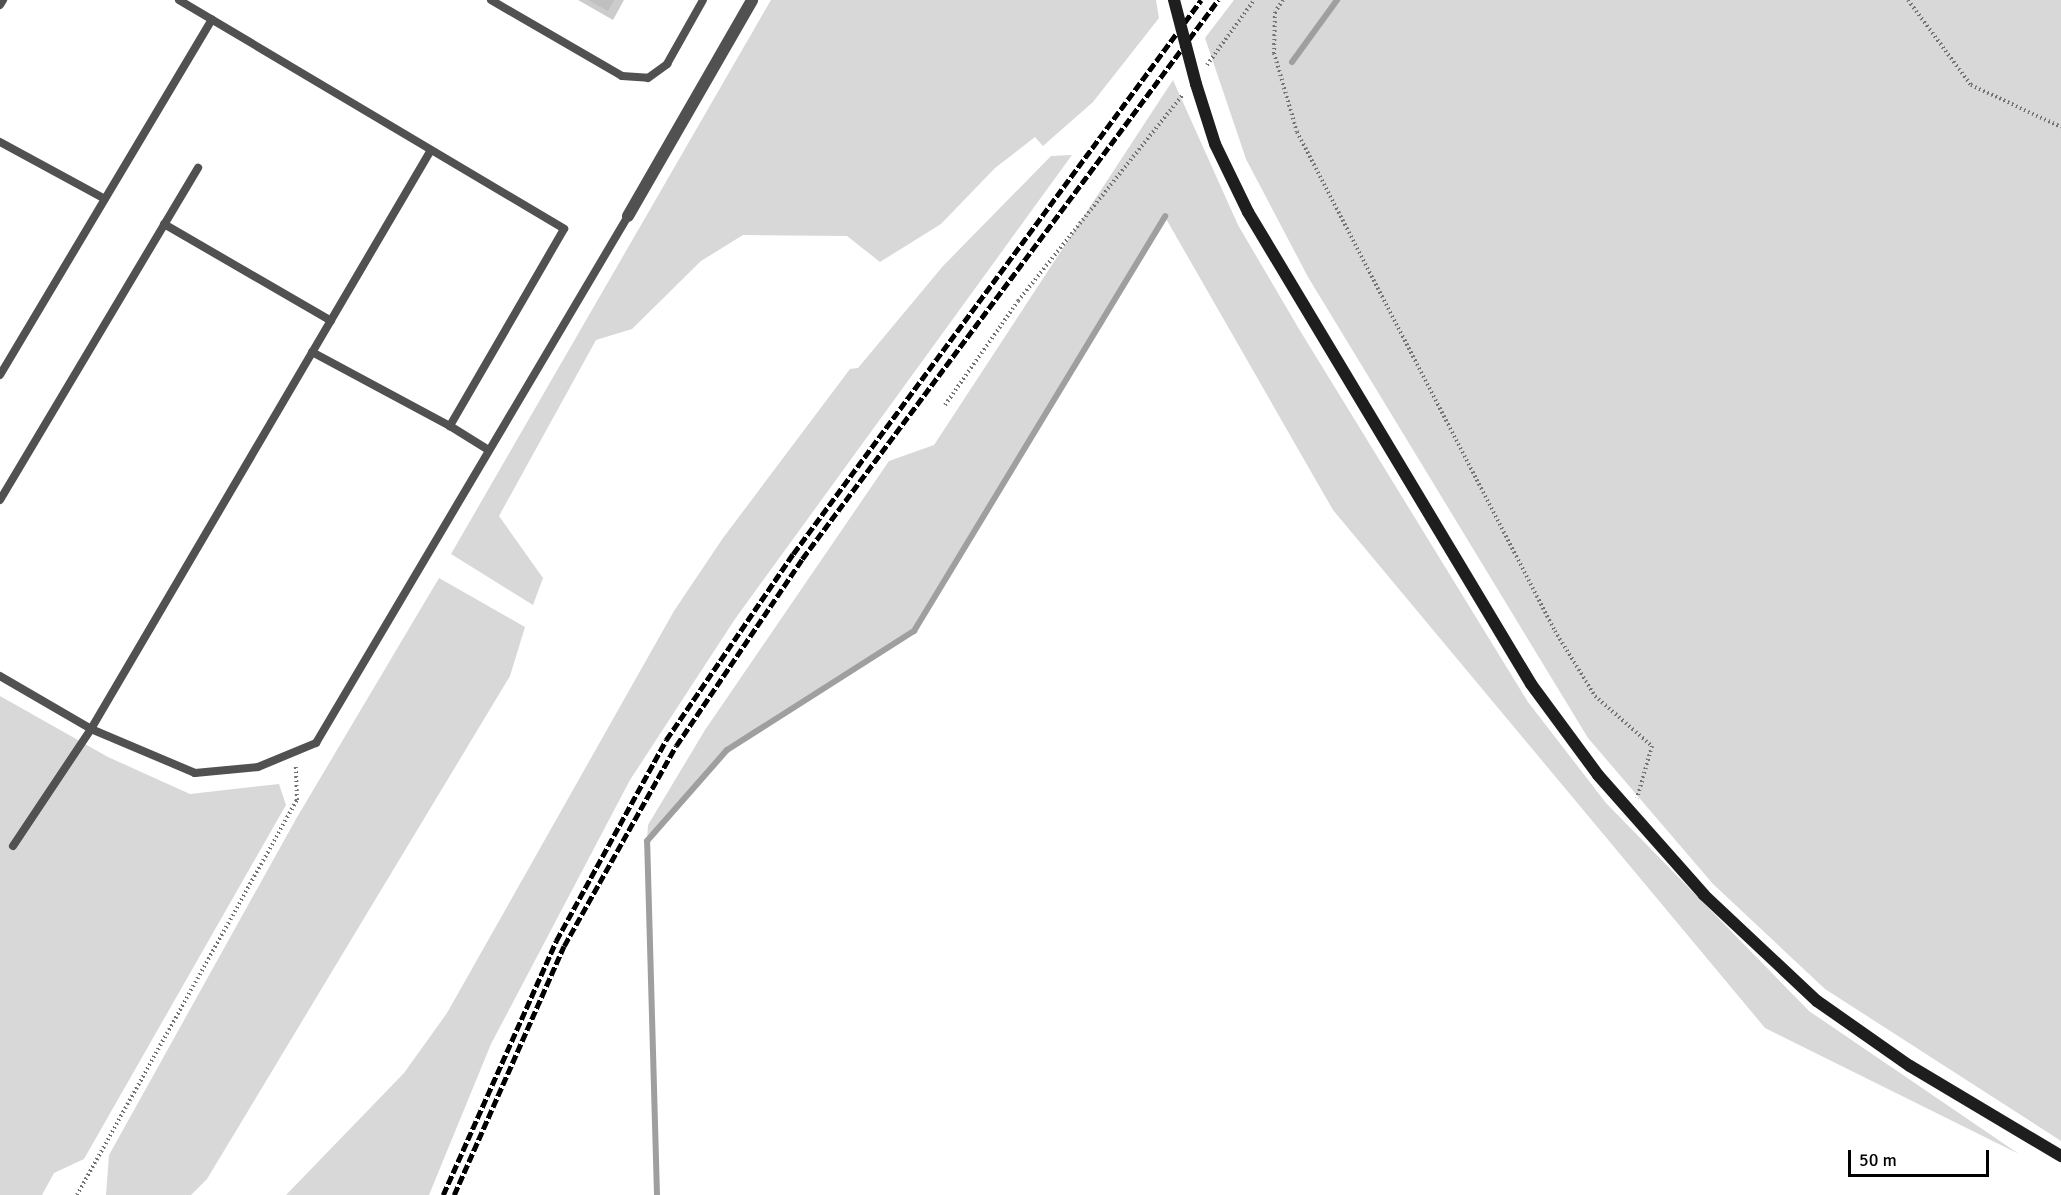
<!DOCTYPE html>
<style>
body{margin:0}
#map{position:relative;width:2061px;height:1195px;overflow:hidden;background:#fff;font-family:Signika,sans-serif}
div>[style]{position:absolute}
.green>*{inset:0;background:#d8d8d8}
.shadow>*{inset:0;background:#0003}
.stream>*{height:6px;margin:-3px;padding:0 3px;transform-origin:3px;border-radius:3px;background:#9f9f9f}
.building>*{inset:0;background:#c0c0c0}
.path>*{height:4px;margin-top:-2px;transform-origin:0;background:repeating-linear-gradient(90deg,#737373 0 1.5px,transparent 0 4.5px)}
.lane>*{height:8px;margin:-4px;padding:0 4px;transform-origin:4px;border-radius:4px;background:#515151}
.street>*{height:12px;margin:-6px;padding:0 6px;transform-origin:6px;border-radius:6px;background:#515151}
.secondary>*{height:12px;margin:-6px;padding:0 6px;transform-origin:6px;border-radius:6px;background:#1e1e1e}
.rail>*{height:4.5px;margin-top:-2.25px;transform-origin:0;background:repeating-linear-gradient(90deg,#000 0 9px,transparent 0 12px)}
.secondary-bridge>*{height:12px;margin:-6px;padding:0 6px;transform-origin:6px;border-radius:6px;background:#1e1e1e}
span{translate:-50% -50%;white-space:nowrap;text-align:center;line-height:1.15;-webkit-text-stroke:4.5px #fff;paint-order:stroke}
.scale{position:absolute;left:1848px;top:1150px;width:141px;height:27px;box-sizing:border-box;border:3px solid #000;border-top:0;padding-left:8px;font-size:18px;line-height:21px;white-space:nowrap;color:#000;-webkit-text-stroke:4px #fff;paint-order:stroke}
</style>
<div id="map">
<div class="green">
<i style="clip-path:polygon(771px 0,1156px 0,1159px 18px,1093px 102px,1043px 146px,1035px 137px,995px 168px,941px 224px,880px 262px,847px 236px,743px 235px,701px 261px,632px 329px,596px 340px,499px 516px,543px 578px,533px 605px,451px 554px)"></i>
<i style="clip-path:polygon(1234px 0,2061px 0,2061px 1141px,1825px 989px,1713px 884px,1588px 738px,1308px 277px,1246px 159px,1205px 38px)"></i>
<i style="clip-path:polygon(1173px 80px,1238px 225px,1299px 329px,1528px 702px,1606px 803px,1809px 1011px,2019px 1154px,1765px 1028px,1333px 510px,1165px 217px,914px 631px,727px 750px,647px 840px,648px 825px,705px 730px,889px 461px,934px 445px)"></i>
<i style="clip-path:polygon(1072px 155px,735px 619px,630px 780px,491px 1044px,429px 1195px,286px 1195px,404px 1073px,447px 1013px,674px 611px,723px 538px,850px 369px,858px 368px,943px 266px,1051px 156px)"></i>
<i style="clip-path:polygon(439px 578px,525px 627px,510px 676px,207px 1179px,191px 1195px,106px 1195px,109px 1155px,296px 819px)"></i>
<i style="clip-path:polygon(0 696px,108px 757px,190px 794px,279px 784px,286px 805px,84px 1159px,54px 1173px,42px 1195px,0 1195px)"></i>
</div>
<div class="shadow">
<i style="clip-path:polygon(578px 0,624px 0,613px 20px)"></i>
</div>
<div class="stream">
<i style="left:1292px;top:62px;width:77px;rotate:-54deg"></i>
<i style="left:657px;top:1195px;width:354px;rotate:-91.6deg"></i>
<i style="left:647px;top:841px;width:121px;rotate:-48.7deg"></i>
<i style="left:727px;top:750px;width:222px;rotate:-32.5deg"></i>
<i style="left:914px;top:631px;width:485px;rotate:-58.8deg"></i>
</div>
<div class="building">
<i style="clip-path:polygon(588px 0,614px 0,608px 11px)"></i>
</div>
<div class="path">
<i style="left:1283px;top:0;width:14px;rotate:124deg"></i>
<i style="left:1275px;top:12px;width:41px;rotate:91.4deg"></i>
<i style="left:1274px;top:53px;width:82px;rotate:73.8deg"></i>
<i style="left:1297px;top:132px;width:562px;rotate:62.66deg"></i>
<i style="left:1555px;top:631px;width:76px;rotate:58.4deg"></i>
<i style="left:1595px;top:696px;width:76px;rotate:41.3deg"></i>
<i style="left:1652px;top:746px;width:54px;rotate:106.1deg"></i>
<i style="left:1908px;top:0;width:106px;rotate:53.5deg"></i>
<i style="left:1971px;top:85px;width:99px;rotate:25deg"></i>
<i style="left:1207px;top:65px;width:80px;rotate:-54.1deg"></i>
<i style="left:945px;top:405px;width:127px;rotate:-54.9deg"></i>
<i style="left:1018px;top:301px;width:265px;rotate:-51.4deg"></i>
<i style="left:77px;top:1195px;width:452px;rotate:-60.9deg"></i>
<i style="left:297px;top:800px;width:36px;rotate:-92deg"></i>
</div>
<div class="lane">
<i style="left:179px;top:0;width:448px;rotate:30.7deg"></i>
<i style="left:564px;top:229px;width:228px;rotate:120.1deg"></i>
<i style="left:450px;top:426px;width:44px;rotate:31.9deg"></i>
<i style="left:491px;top:0;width:151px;rotate:30.1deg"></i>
<i style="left:622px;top:76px;width:26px;rotate:4deg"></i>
<i style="left:648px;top:78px;width:24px;rotate:-36deg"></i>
<i style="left:667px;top:64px;width:73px;rotate:-60.6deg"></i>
<i style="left:0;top:5px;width:6px;rotate:-59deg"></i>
<i style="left:0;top:142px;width:119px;rotate:28.5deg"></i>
<i style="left:164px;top:224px;width:193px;rotate:30.1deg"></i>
<i style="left:312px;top:352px;width:157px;rotate:28.2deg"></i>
<i style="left:0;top:375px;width:414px;rotate:-59.2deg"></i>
<i style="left:0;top:500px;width:387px;rotate:-59.2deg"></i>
<i style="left:0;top:676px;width:105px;rotate:30.2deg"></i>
<i style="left:91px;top:729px;width:113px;rotate:22.9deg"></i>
<i style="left:195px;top:773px;width:63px;rotate:-5.4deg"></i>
<i style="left:258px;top:767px;width:63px;rotate:-22.5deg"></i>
<i style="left:316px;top:743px;width:612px;rotate:-59.37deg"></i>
<i style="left:13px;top:846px;width:141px;rotate:-56.3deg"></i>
<i style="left:91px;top:729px;width:671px;rotate:-59.58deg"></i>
</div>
<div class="street">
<i style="left:628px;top:216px;width:249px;rotate:-60.1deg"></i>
</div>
<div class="secondary">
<i style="left:1196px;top:84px;width:63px;rotate:72.4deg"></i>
<i style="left:1215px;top:144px;width:76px;rotate:64.1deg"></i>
<i style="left:1248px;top:212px;width:550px;rotate:59.05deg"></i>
<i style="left:1531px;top:684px;width:113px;rotate:53.6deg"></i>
<i style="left:1598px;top:775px;width:160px;rotate:48.5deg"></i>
<i style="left:1704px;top:895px;width:155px;rotate:43.2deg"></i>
<i style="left:1817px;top:1001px;width:113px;rotate:35deg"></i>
<i style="left:1910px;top:1066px;width:176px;rotate:30.8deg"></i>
</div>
<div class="rail">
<i style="left:443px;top:1195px;width:278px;rotate:-66deg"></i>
<i style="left:556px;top:941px;width:229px;rotate:-61.3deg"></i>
<i style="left:666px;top:740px;width:225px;rotate:-55.7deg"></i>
<i style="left:793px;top:554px;width:688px;rotate:-53.63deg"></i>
<i style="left:454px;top:1195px;width:272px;rotate:-66.2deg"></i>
<i style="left:564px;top:946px;width:229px;rotate:-60.8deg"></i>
<i style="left:676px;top:746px;width:225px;rotate:-56deg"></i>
<i style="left:802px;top:559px;width:697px;rotate:-53.34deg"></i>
</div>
<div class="secondary-bridge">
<i style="left:1174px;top:0;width:87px;rotate:75.3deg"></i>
</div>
<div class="scale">50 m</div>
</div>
